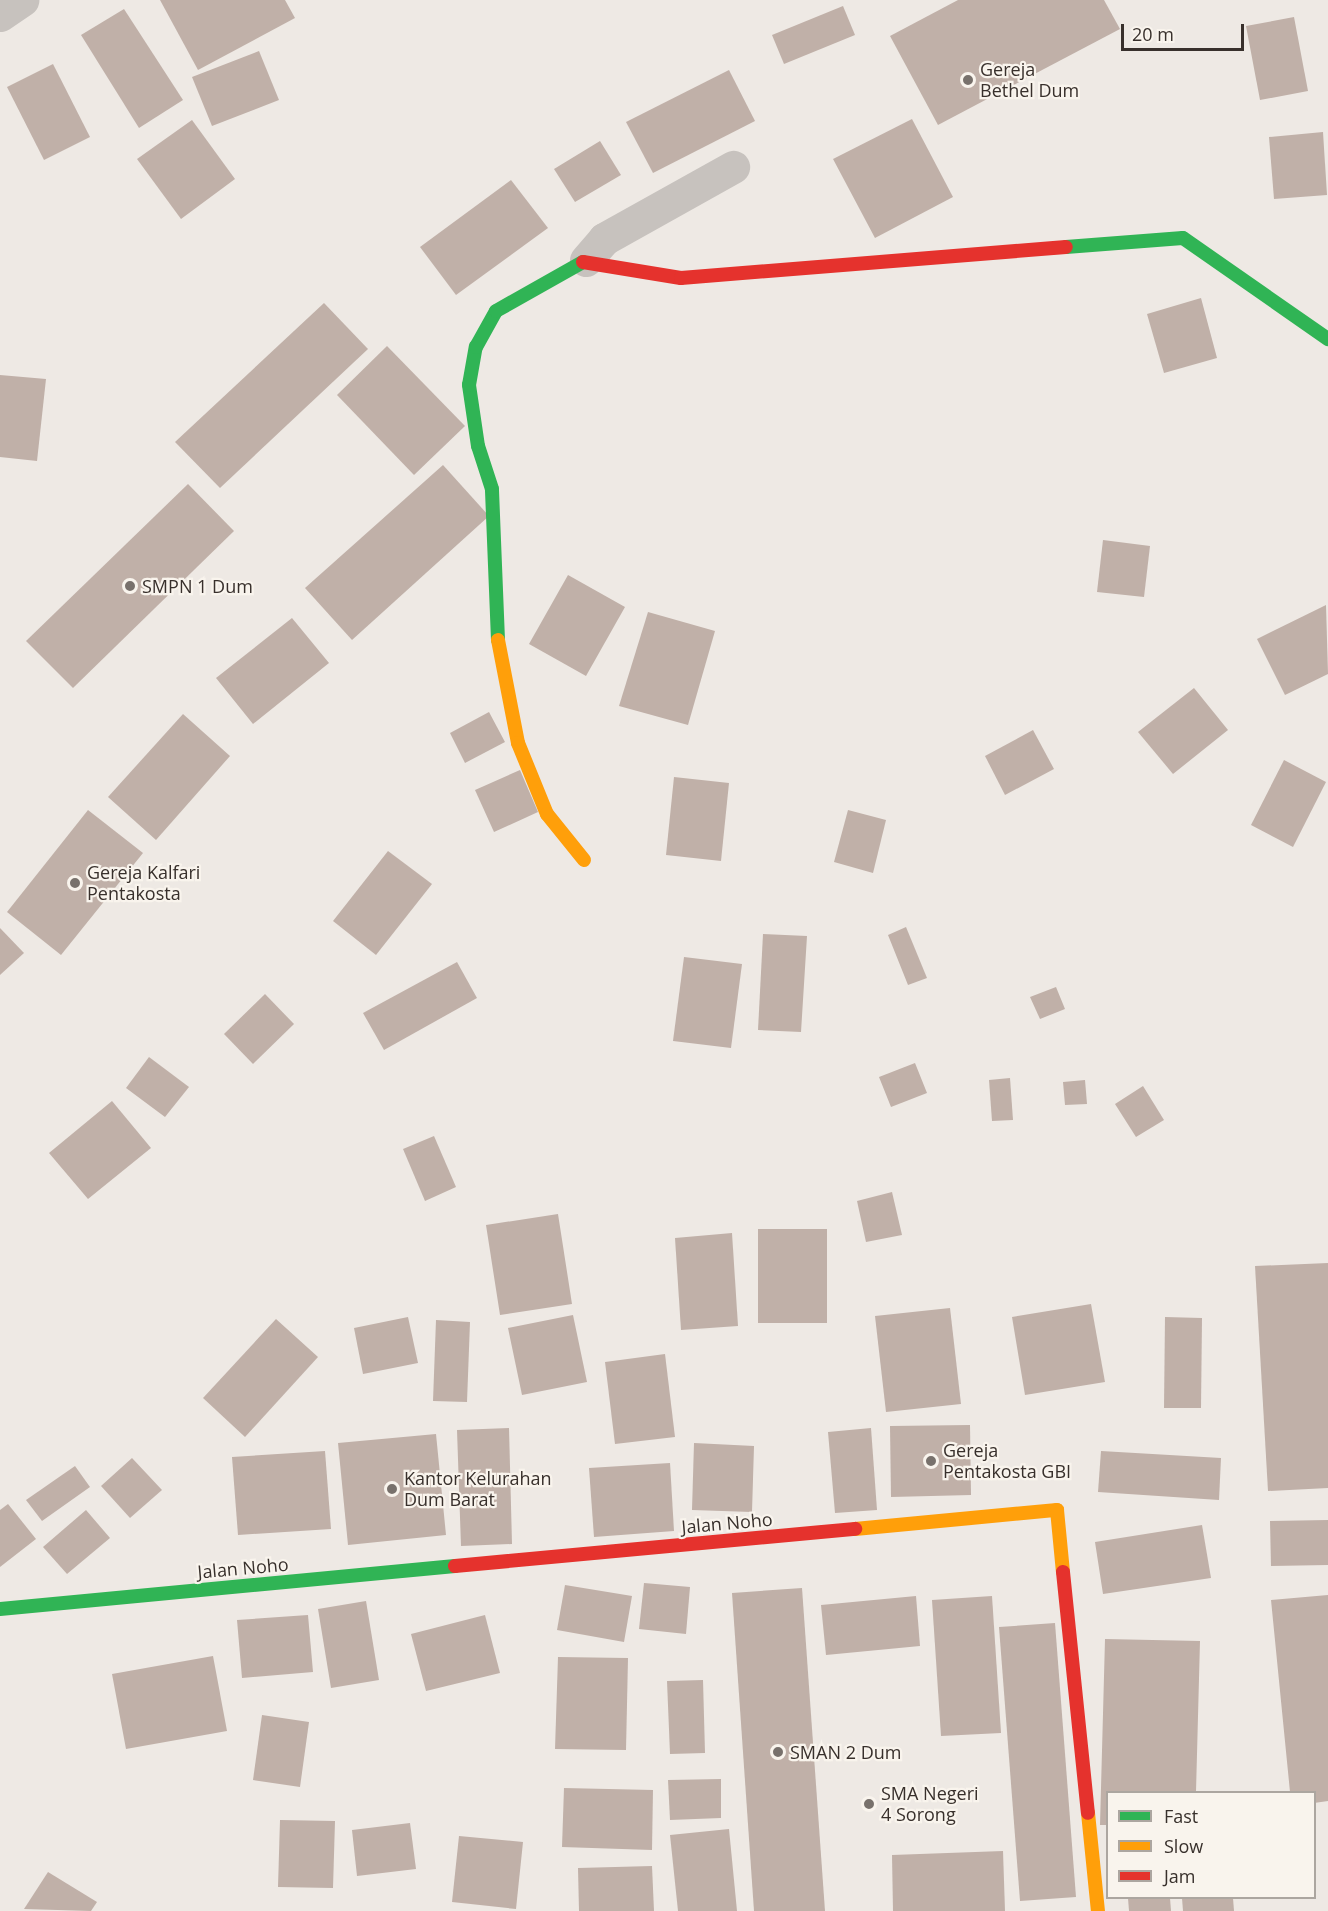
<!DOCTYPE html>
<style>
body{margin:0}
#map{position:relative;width:1328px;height:1911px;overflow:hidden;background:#eee9e4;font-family:"Open Sans",sans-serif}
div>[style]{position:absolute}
.building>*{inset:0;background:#c0b0a8}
.street>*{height:33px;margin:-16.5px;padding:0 16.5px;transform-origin:16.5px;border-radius:16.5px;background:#c7c2be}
.fast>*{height:14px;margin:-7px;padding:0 7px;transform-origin:7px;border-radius:7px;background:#30b455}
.slow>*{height:14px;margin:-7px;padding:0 7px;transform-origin:7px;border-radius:7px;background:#ff9f0a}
.jam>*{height:14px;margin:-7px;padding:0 7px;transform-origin:7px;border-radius:7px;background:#e5322d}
.dots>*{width:16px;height:16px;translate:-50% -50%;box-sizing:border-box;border:3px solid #f9f4ed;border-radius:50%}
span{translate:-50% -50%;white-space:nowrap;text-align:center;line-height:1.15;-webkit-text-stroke:4.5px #f9f4ed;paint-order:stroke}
.poi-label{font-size:18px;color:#38302c}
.left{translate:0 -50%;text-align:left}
.street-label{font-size:18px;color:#38302c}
.legend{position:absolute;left:1106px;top:1791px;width:210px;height:108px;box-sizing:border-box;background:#f9f4ed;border:2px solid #aca6a0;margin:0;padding:8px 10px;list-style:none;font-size:18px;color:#38302c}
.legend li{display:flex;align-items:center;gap:12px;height:30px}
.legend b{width:30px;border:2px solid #aca6a0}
.scale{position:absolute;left:1121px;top:24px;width:123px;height:27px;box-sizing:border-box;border:3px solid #38302c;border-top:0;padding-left:8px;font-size:18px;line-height:21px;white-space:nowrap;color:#38302c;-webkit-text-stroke:4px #f9f4ed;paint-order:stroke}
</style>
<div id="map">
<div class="building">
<i style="clip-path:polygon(160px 0,285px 0,295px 18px,198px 70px)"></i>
<i style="clip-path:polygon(958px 0,1104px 0,1120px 29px,938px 125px,890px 36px)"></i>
<i style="clip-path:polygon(843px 6px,855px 35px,784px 64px,772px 35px)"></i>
<i style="clip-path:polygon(124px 9px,183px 100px,139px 128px,81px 35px)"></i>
<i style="clip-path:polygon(1294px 17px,1308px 91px,1260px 100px,1246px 26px)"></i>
<i style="clip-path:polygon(259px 51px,279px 100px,212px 126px,192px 77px)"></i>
<i style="clip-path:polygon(53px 64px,90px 137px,44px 160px,7px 87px)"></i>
<i style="clip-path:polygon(729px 70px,755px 121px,653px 173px,626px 122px)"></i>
<i style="clip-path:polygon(912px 119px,953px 197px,875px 238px,833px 159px)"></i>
<i style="clip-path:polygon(192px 120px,235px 179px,181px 219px,137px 159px)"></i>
<i style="clip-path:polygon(1323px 132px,1327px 195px,1274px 199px,1269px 137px)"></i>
<i style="clip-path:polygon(600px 141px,621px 175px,575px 202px,554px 169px)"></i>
<i style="clip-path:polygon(511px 180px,548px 228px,456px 295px,420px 247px)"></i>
<i style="clip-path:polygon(1201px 298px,1217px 358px,1164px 373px,1147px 314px)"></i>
<i style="clip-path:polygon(324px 303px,368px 349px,220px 488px,175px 442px)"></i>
<i style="clip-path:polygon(387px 346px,465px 426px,414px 475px,337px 395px)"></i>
<i style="clip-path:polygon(0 375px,46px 379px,37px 461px,0 457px)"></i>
<i style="clip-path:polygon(443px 465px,489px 516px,352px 640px,305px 588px)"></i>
<i style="clip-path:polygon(188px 484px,234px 531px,73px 688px,26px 641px)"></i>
<i style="clip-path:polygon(1103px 540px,1150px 546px,1144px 597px,1097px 592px)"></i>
<i style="clip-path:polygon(568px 575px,625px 607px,586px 676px,529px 644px)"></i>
<i style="clip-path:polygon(1326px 605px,1328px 674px,1285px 695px,1257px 639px)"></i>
<i style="clip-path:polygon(648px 612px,715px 631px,688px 725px,619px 706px)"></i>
<i style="clip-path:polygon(292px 618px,329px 663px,253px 724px,216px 678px)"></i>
<i style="clip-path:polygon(1194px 688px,1228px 730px,1173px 774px,1138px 732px)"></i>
<i style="clip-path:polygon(489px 712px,505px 742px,465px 763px,450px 733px)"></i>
<i style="clip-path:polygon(183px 714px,230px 756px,156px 840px,108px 797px)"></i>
<i style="clip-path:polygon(1033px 730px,1054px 769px,1005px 795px,985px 756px)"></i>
<i style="clip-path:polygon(1284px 760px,1326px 782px,1293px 847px,1251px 825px)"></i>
<i style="clip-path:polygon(520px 770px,538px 812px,494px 832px,475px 790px)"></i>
<i style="clip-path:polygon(674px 777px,729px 783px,721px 861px,666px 855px)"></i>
<i style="clip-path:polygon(88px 810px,143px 853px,61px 955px,7px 912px)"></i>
<i style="clip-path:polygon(848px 810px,886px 820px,873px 873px,834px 862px)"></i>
<i style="clip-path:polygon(388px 851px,432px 884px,376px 955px,333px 921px)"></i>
<i style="clip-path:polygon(906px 927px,927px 978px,908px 985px,888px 935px)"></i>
<i style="clip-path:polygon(0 928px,24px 953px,0 975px)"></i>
<i style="clip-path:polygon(763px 934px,807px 936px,801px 1032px,758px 1030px)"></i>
<i style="clip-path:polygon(684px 957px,742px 964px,731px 1048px,673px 1041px)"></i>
<i style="clip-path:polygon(457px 962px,477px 998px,384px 1050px,363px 1013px)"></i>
<i style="clip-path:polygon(1056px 987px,1065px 1009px,1040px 1019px,1030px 997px)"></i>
<i style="clip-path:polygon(265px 994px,294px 1024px,253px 1064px,224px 1034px)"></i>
<i style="clip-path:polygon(149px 1057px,189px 1087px,165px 1117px,126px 1088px)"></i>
<i style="clip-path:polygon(915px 1063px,927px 1093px,891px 1107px,879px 1077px)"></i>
<i style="clip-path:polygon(1010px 1078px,1013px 1120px,992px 1121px,989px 1080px)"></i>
<i style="clip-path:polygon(1085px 1080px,1087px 1104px,1065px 1105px,1063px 1082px)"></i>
<i style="clip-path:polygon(1143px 1086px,1164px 1120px,1136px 1137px,1115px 1104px)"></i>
<i style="clip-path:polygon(112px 1101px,151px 1148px,88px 1199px,49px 1153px)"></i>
<i style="clip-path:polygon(434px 1136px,456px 1187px,425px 1201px,403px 1149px)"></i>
<i style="clip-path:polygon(892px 1192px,902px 1235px,866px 1242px,857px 1201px)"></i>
<i style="clip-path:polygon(558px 1214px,572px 1304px,500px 1315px,486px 1225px)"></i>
<i style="clip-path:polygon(758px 1229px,827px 1229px,827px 1323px,758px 1323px)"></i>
<i style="clip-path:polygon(732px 1233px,738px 1326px,681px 1330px,675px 1238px)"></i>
<i style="clip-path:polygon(1328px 1263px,1328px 1488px,1268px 1491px,1255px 1266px)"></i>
<i style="clip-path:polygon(1091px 1304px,1105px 1382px,1025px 1395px,1012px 1317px)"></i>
<i style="clip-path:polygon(950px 1308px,961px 1404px,886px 1412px,875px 1316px)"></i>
<i style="clip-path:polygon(573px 1315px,587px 1382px,522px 1395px,508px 1328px)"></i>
<i style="clip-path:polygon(408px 1317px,418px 1363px,363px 1374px,354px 1328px)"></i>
<i style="clip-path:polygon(1165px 1317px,1202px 1318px,1201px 1408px,1164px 1408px)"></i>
<i style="clip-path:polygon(276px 1319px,318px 1357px,245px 1437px,203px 1398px)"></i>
<i style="clip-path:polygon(436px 1320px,470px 1322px,467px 1402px,433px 1401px)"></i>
<i style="clip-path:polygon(665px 1354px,675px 1437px,615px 1444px,605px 1362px)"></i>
<i style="clip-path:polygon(970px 1425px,971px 1495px,891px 1497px,890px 1426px)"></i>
<i style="clip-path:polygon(509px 1428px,512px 1544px,461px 1546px,457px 1430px)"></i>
<i style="clip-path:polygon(871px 1428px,877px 1510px,835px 1513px,828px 1432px)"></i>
<i style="clip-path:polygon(436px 1434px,446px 1535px,348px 1545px,338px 1443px)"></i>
<i style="clip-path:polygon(694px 1443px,754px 1446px,752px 1512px,692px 1510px)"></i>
<i style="clip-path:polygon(325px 1451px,331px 1529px,238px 1535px,232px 1457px)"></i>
<i style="clip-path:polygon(1101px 1451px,1221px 1458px,1219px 1500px,1098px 1492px)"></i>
<i style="clip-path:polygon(132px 1458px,162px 1490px,130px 1518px,101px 1486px)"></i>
<i style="clip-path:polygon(670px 1463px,674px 1531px,594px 1537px,589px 1468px)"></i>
<i style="clip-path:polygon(75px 1466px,90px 1487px,42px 1521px,26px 1500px)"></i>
<i style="clip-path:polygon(8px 1504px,36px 1539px,0 1567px,0 1510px)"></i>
<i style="clip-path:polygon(86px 1510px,110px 1538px,67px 1574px,43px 1547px)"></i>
<i style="clip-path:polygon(1328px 1520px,1328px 1565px,1271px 1566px,1270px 1521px)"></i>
<i style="clip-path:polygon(1202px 1525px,1211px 1578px,1103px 1594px,1095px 1542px)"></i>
<i style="clip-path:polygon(644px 1583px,690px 1587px,686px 1634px,639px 1629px)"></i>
<i style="clip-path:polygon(565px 1585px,632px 1596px,624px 1642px,557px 1630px)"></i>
<i style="clip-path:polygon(802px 1588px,825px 1911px,754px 1911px,732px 1593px)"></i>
<i style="clip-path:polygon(1328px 1595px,1328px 1801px,1314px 1803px,1314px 1792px,1290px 1792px,1271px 1600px)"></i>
<i style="clip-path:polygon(916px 1596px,920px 1646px,826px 1655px,821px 1605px)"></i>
<i style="clip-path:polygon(992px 1596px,1001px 1733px,941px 1736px,932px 1600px)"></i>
<i style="clip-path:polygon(366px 1601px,379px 1680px,331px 1688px,318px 1609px)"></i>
<i style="clip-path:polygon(308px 1615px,313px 1672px,242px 1678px,237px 1620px)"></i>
<i style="clip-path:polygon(485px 1615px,500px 1673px,426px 1691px,411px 1634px)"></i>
<i style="clip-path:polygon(1055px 1623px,1076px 1897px,1020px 1901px,999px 1627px)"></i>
<i style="clip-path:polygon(1105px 1639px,1200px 1641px,1196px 1792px,1108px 1792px,1108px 1825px,1100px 1825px)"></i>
<i style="clip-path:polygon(213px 1656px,227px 1731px,126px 1749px,112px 1674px)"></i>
<i style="clip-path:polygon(558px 1657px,628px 1658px,626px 1750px,555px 1749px)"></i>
<i style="clip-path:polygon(703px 1680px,705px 1753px,670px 1754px,667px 1681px)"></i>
<i style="clip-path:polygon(262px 1715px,309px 1722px,300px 1787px,253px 1780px)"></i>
<i style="clip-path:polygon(721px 1779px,721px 1818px,670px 1820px,668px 1780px)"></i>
<i style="clip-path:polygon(564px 1788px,653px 1790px,652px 1850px,562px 1847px)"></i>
<i style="clip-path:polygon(280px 1820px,335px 1821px,333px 1888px,278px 1887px)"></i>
<i style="clip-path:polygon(410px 1823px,416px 1869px,357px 1876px,352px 1830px)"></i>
<i style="clip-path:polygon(729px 1829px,737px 1911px,678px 1911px,670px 1835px)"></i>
<i style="clip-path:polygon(459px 1836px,523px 1842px,516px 1909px,452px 1902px)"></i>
<i style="clip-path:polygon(1003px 1851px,1005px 1911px,893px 1911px,892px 1855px)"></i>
<i style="clip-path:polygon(652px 1866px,654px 1911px,579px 1911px,578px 1868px)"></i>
<i style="clip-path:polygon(48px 1872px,97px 1902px,91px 1911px,24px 1909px)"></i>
<i style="clip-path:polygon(1128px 1898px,1170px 1898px,1171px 1911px,1129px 1911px)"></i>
<i style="clip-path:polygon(1182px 1898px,1233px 1898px,1234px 1911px,1183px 1911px)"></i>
</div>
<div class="street">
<i style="left:0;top:15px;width:27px;rotate:-34deg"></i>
<i style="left:586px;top:260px;width:28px;rotate:-49deg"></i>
<i style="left:604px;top:239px;width:148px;rotate:-29.2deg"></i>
</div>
<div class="fast">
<i style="left:1066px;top:247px;width:117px;rotate:-4.4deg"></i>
<i style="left:1183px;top:238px;width:177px;rotate:34.9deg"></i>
<i style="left:498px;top:640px;width:151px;rotate:-92.3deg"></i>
<i style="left:492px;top:489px;width:45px;rotate:-108deg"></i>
<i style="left:478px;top:446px;width:62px;rotate:-98.4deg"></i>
<i style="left:469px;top:385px;width:39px;rotate:-80deg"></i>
<i style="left:476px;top:347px;width:41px;rotate:-60.9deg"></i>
<i style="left:496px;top:311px;width:100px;rotate:-29.4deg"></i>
<i style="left:0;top:1609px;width:457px;rotate:-5.4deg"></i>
</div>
<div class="slow">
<i style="left:498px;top:640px;width:105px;rotate:79deg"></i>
<i style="left:518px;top:743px;width:77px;rotate:67.8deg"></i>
<i style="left:547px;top:814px;width:59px;rotate:51.2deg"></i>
<i style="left:855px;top:1529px;width:203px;rotate:-5.4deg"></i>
<i style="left:1057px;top:1510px;width:62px;rotate:84.5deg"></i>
<i style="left:1088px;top:1813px;width:99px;rotate:84.2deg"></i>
</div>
<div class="jam">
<i style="left:583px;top:262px;width:99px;rotate:9.3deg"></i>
<i style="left:681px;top:278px;width:386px;rotate:-4.6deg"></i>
<i style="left:455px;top:1566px;width:402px;rotate:-5.3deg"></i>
<i style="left:1063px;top:1572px;width:242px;rotate:84.1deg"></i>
</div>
<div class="dots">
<i style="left:968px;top:80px;background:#78716c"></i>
<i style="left:130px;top:586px;background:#78716c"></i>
<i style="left:75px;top:883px;background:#78716c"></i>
<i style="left:931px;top:1461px;background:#78716c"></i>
<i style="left:392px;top:1489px;background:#78716c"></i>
<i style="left:778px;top:1752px;background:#78716c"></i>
<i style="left:869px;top:1804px;background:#78716c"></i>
</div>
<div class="poi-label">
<span class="left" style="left:980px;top:80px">Gereja<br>Bethel Dum</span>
<span class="left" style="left:142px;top:586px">SMPN 1 Dum</span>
<span class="left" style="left:87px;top:883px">Gereja Kalfari<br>Pentakosta</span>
<span class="left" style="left:943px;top:1461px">Gereja<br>Pentakosta GBI</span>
<span class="left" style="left:404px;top:1489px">Kantor Kelurahan<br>Dum Barat</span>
<span class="left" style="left:790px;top:1752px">SMAN 2 Dum</span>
<span class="left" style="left:881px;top:1804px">SMA Negeri<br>4 Sorong</span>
</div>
<div class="street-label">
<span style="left:727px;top:1523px;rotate:-5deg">Jalan Noho</span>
<span style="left:243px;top:1568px;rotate:-5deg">Jalan Noho</span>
</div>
<ul class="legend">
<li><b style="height:8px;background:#30b455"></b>Fast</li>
<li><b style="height:8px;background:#ff9f0a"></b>Slow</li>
<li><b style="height:8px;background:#e5322d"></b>Jam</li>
</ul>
<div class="scale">20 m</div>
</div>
